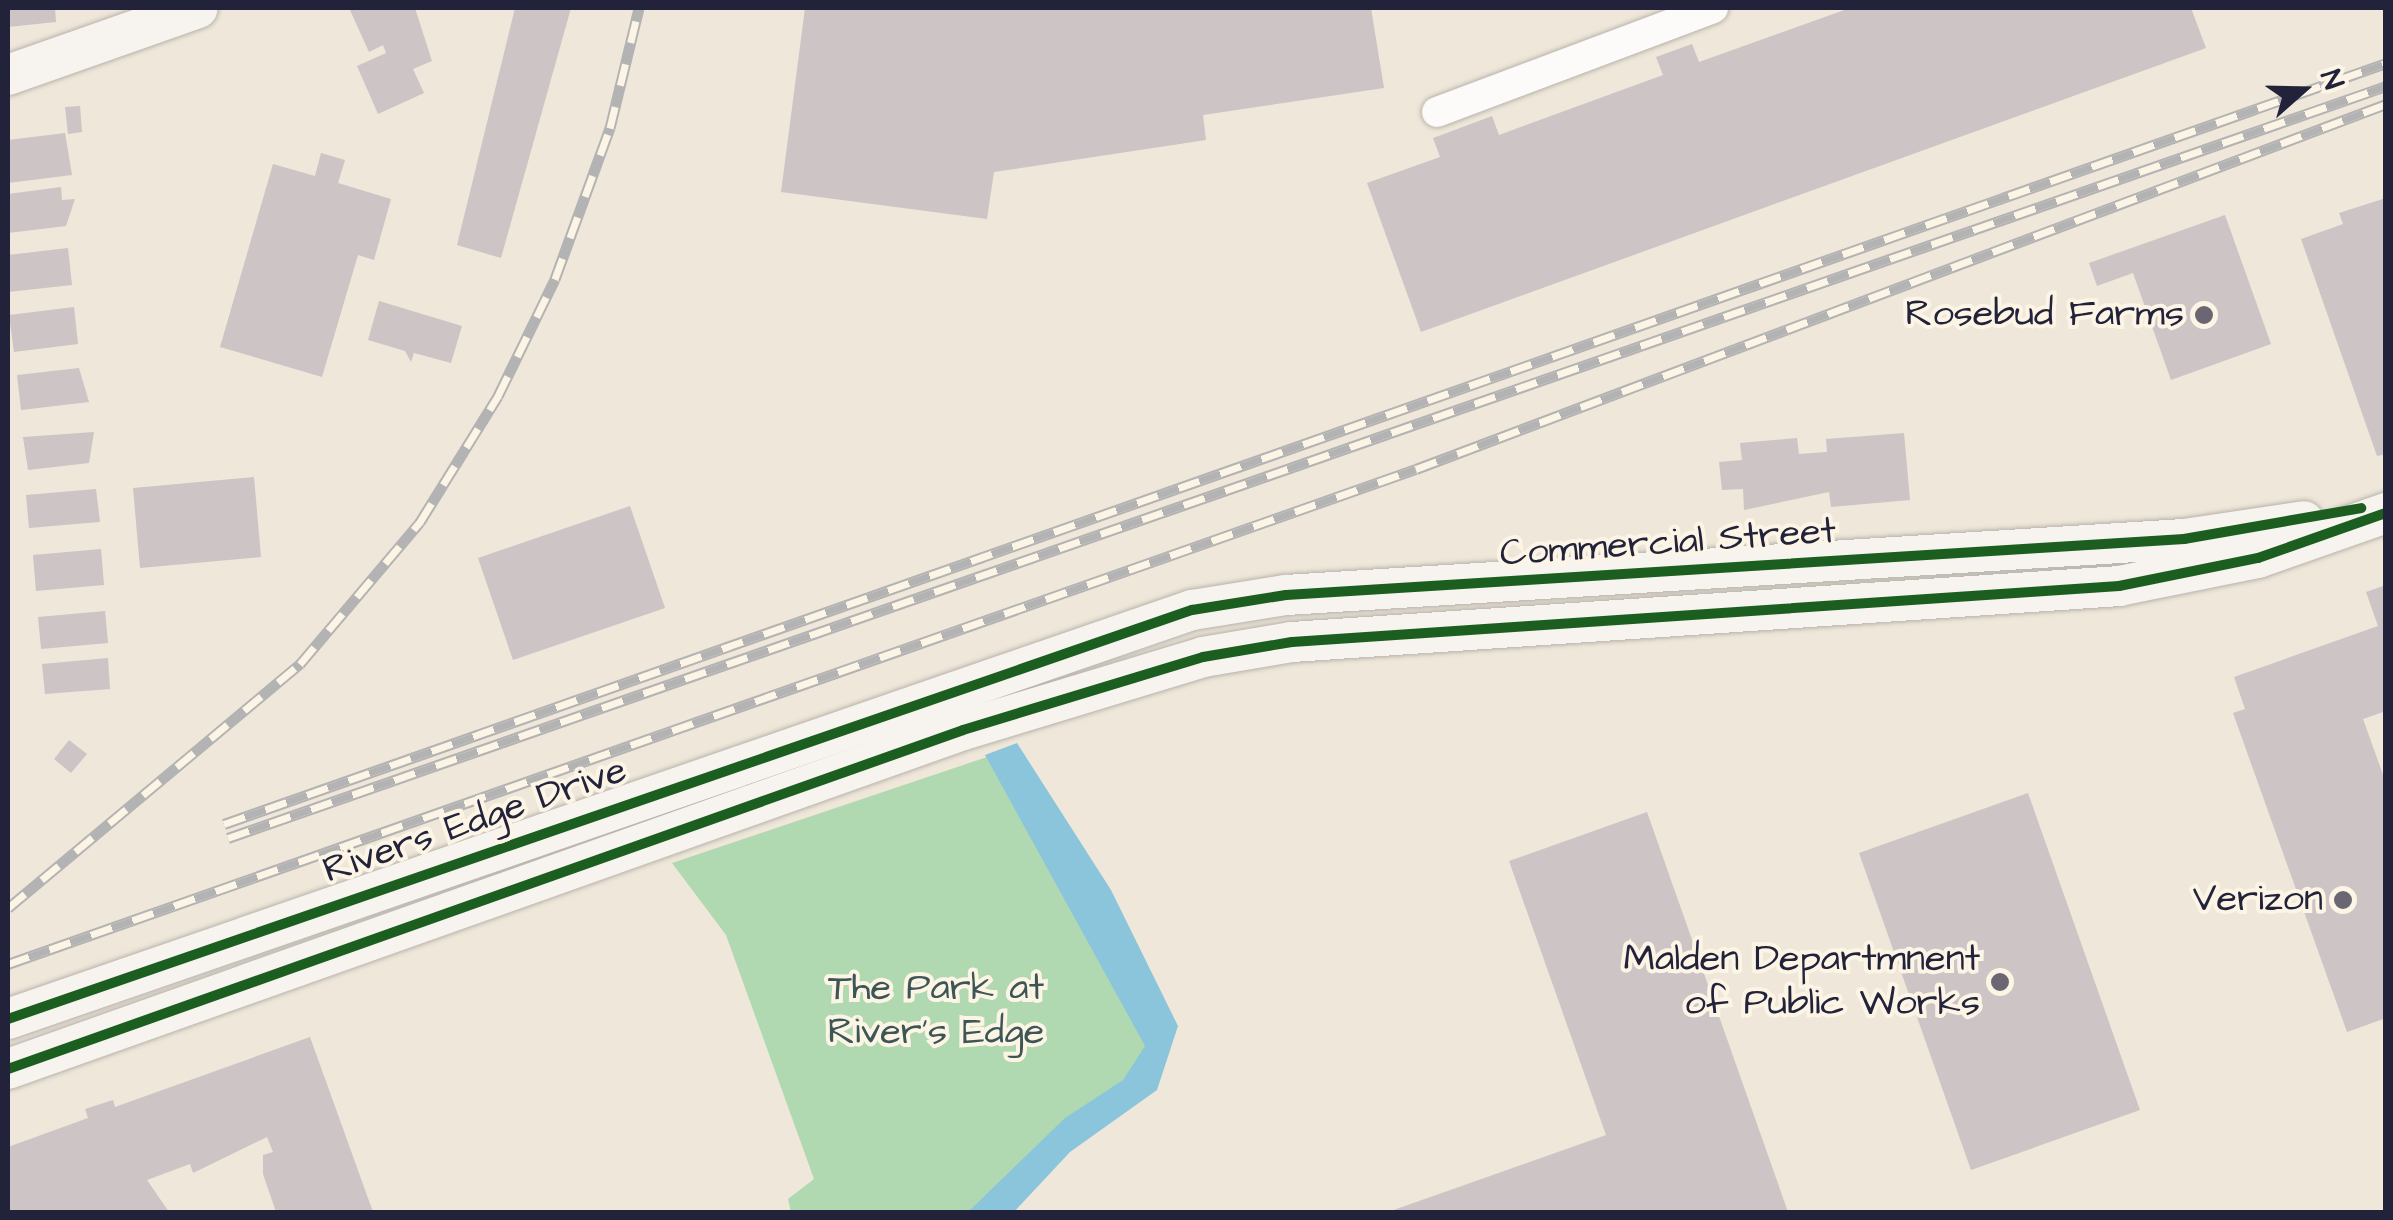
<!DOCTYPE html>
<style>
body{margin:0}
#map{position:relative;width:2393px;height:1220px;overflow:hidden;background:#efe7d9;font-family:"Architects Daughter",sans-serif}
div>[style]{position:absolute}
.green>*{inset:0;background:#b0d9b1}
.water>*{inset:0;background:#8bc5dc}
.building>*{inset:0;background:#ccc4c5}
.roads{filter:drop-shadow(0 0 2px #b7b3ac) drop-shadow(0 0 2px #b7b3ac)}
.street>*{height:30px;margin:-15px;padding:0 15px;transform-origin:15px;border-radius:15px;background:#fdfbf9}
.secondary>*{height:40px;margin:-20px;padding:0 20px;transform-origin:20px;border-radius:20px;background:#f7f3ef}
.rail>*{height:11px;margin-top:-5.5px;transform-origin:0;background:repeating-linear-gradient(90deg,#fcf5e5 0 22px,#b4b3b4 0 44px);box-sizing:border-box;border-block:2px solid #b4b3b4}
.cycleway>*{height:10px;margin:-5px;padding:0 5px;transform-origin:5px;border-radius:5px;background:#1b5e20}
.dots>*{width:28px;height:28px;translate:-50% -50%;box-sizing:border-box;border:5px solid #fcf5e5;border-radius:50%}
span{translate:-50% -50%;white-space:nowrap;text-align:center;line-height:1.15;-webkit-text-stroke:8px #fcf5e5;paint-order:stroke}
.poi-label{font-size:38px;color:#22223b}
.right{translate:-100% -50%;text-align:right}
.street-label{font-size:38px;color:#22223b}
.park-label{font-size:38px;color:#3d5655}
.frame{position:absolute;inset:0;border:10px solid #22223b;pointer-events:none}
.north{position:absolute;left:2253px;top:40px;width:100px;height:100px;-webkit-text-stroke:8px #fcf5e5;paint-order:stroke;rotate:70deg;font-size:28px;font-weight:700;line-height:40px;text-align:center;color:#22223b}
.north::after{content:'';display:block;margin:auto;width:35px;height:45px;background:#22223b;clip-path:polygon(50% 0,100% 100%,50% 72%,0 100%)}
</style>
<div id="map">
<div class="green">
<i style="clip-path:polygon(993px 755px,1157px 1060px,978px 1212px,791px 1212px,788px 1199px,814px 1179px,726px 935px,672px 863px)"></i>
</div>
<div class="water">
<i style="clip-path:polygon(1017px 743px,1111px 890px,1178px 1026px,1157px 1090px,1070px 1152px,1014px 1212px,968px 1212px,1065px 1118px,1123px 1080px,1145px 1046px,985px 755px)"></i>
</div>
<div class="building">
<i style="clip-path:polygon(8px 8px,55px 8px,56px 22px,8px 27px)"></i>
<i style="clip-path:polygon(349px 8px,415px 8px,432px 61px,413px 69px,424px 93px,378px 114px,357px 66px,386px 53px,383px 45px,369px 52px)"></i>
<i style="clip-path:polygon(515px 8px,571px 8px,501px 258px,457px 245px)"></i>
<i style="clip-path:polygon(805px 8px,1371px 8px,1384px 88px,1203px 115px,1206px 140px,994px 172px,987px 219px,781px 192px)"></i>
<i style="clip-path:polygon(1850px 8px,2191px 8px,2206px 48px,1421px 332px,1367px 183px,1440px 157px,1433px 138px,1492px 116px,1499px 135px,1663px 75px,1656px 57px,1692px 44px,1699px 62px)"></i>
<i style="clip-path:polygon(80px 106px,82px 132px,68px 134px,65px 107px)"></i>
<i style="clip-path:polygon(65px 133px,72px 175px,8px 183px,8px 140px)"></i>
<i style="clip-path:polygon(321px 153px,345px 160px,338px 183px,391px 199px,374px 260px,358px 255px,322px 377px,220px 347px,273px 164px,315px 176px)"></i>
<i style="clip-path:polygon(61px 187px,62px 200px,75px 199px,66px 226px,8px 233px,8px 194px)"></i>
<i style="clip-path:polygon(2386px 198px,2386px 454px,2377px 456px,2301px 239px,2343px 224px,2339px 213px)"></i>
<i style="clip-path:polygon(2225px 215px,2271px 344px,2171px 380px,2133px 273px,2097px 286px,2089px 263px)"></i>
<i style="clip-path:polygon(68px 248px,72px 285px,8px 292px,8px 255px)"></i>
<i style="clip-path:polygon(379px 301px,462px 326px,451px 363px,414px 353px,411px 362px,405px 351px,368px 340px)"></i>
<i style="clip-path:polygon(74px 307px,78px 344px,14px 352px,9px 315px)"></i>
<i style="clip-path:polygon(79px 368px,89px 402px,21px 410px,17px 375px)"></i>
<i style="clip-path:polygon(94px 432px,89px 463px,28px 470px,23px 437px)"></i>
<i style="clip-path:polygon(1904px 433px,1910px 500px,1831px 507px,1829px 492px,1744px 510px,1743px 489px,1722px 490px,1719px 462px,1742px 460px,1740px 443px,1797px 438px,1799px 454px,1827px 452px,1826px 439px)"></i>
<i style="clip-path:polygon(254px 477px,261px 557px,140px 568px,133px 488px)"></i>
<i style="clip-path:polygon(96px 489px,100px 522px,29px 528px,26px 495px)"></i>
<i style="clip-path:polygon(630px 506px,665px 608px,513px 660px,478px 558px)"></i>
<i style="clip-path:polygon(101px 549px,104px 585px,36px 591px,33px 555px)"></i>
<i style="clip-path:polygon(2386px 585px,2386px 711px,2363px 719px,2386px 783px,2386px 1018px,2347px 1032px,2233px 713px,2245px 709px,2234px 677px,2378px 626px,2366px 592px)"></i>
<i style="clip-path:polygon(105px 611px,108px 643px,41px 649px,38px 617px)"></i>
<i style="clip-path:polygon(108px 658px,110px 689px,45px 694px,42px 664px)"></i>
<i style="clip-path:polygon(69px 740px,87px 754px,71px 773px,54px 759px)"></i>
<i style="clip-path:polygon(2028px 793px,2140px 1110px,1971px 1170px,1859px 853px)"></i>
<i style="clip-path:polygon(1647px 812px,1788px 1212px,1388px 1212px,1606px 1135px,1509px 861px)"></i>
<i style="clip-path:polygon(310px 1037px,373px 1212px,276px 1212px,263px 1174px,263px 1155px,273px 1152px,267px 1137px,193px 1173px,190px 1164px,147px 1180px,169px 1212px,8px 1212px,8px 1147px,88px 1118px,85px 1109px,113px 1100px,115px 1107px)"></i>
</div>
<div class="roads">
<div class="street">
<i style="left:1437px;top:112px;width:295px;rotate:-20.6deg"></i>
</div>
<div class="secondary">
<i style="left:8px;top:75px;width:201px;rotate:-19.4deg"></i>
<i style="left:8px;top:1019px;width:1253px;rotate:-19.06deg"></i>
<i style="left:1192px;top:610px;width:95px;rotate:-9.1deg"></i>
<i style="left:1286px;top:595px;width:900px;rotate:-3.57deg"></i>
<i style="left:2184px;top:539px;width:121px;rotate:-8.5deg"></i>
<i style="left:8px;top:1069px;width:1013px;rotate:-19.54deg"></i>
<i style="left:963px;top:730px;width:251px;rotate:-16.9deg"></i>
<i style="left:1203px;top:657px;width:90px;rotate:-9.6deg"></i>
<i style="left:1292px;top:642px;width:829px;rotate:-3.87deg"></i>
<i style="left:2119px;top:586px;width:142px;rotate:-11.4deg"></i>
<i style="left:2258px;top:558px;width:136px;rotate:-19.4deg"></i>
</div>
</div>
<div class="rail">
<i style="left:224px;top:824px;width:2292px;rotate:-19.39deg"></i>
<i style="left:228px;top:838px;width:2285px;rotate:-19.21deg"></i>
<i style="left:8px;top:908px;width:381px;rotate:-39.9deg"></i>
<i style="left:300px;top:664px;width:186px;rotate:-49.8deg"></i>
<i style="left:420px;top:522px;width:148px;rotate:-58.2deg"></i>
<i style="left:498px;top:396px;width:130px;rotate:-64deg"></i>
<i style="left:555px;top:279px;width:161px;rotate:-70deg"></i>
<i style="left:610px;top:128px;width:123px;rotate:-76.4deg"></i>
<i style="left:8px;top:964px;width:1492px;rotate:-19.37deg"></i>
<i style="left:1416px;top:469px;width:1036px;rotate:-20.62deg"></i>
</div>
<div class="cycleway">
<i style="left:8px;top:1019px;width:1253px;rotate:-19.06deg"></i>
<i style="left:1192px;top:610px;width:95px;rotate:-9.1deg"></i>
<i style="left:1286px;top:595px;width:900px;rotate:-3.57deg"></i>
<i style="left:2184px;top:539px;width:180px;rotate:-9.9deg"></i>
<i style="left:8px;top:1069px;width:1013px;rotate:-19.54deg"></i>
<i style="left:963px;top:730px;width:251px;rotate:-16.9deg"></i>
<i style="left:1203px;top:657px;width:90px;rotate:-9.6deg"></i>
<i style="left:1292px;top:642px;width:829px;rotate:-3.87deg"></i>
<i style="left:2119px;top:586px;width:142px;rotate:-11.4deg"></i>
<i style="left:2258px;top:558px;width:136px;rotate:-19.4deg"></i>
</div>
<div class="dots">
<i style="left:2204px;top:315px;background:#6a6772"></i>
<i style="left:2343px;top:900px;background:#6a6772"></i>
<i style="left:2000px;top:982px;background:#6a6772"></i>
</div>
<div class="poi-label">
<span class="right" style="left:2184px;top:315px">Rosebud Farms</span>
<span class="right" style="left:2323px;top:900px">Verizon</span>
<span class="right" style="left:1980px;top:982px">Malden Departmnent<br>of Public Works</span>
</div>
<div class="street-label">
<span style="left:1668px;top:543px;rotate:-4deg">Commercial Street</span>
<span style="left:475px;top:821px;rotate:-19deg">Rivers Edge Drive</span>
</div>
<div class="park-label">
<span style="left:936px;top:1011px">The Park at<br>River's Edge</span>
</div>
<div class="frame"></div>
<div class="north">N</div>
</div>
